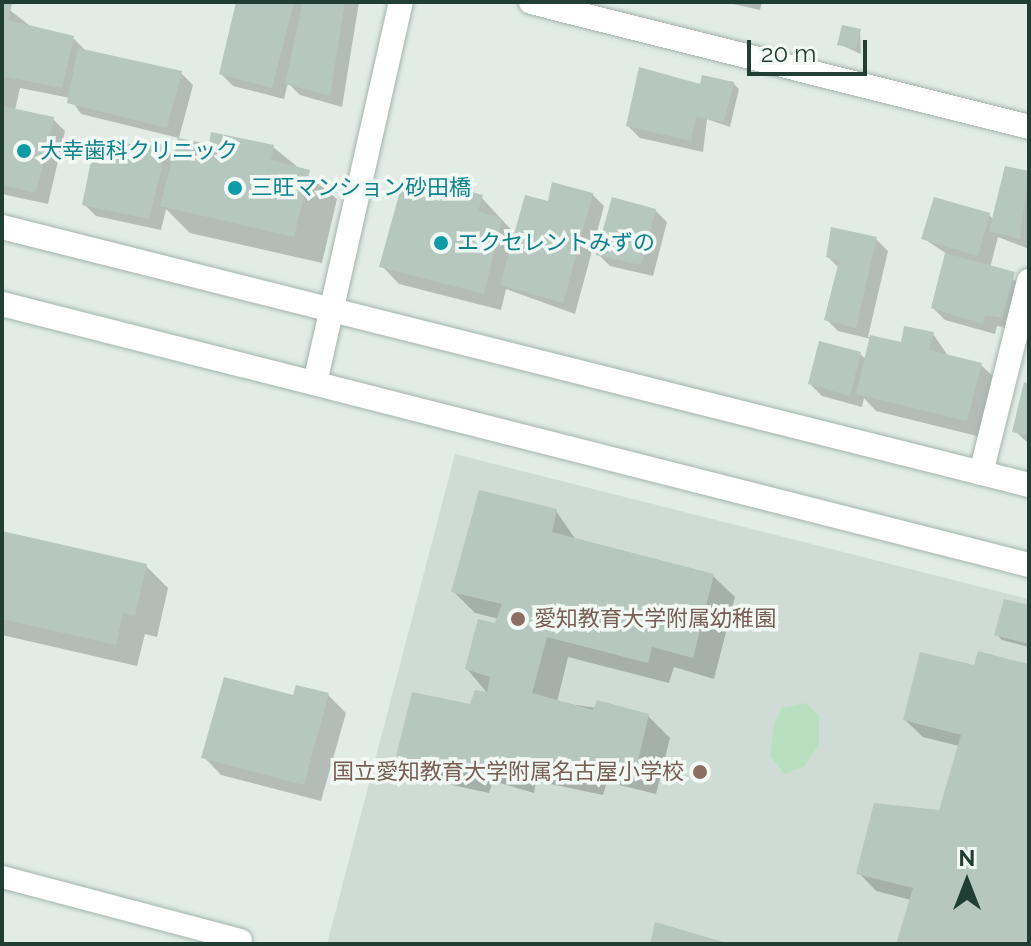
<!DOCTYPE html>
<meta charset="utf-8">
<style>
body{margin:0}
#map{position:relative;width:1031px;height:946px;overflow:hidden;background:#e1ece6;font-family:Raleway,"Noto Sans JP",sans-serif}
div>[style]{position:absolute}
.built>*{inset:0;background:#cfdcd5}
.green>*{inset:0;background:#b8dfbf}
.shadow>*{inset:0;background:#0003}
.building>*{inset:0;background:#b6c7bf}
.roads{filter:drop-shadow(0 0 2px #a3b4ad) drop-shadow(0 0 2px #a3b4ad)}
.service>*{height:22px;margin:-11px;padding:0 11px;transform-origin:11px;border-radius:11px;background:#fff}
.minor>*{height:24px;margin:-12px;padding:0 12px;transform-origin:12px;border-radius:12px;background:#fff}
.tertiary>*{height:24px;margin:-12px;padding:0 12px;transform-origin:12px;border-radius:12px;background:#fff}
.dots>*{width:22px;height:22px;translate:-50% -50%;box-sizing:border-box;border:4px solid #f2f9f4;border-radius:50%}
span{translate:-50% -50%;white-space:nowrap;text-align:center;line-height:1.15;-webkit-text-stroke:7px #f2f9f4;paint-order:stroke}
.culture-label{font-size:22px;color:#0d838f}
.left{translate:0 -50%;text-align:left}
.education-label{font-size:22px;color:#785e54}
.right{translate:-100% -50%;text-align:right}
.frame{position:absolute;inset:0;border:4px solid #203e33;pointer-events:none}
.north{position:absolute;left:927px;top:842px;width:80px;height:80px;-webkit-text-stroke:6px #f2f9f4;paint-order:stroke;rotate:0deg;font-size:22px;font-weight:700;line-height:32px;text-align:center;color:#203e33}
.north::after{content:'';display:block;margin:auto;width:28px;height:36px;background:#203e33;clip-path:polygon(50% 0,100% 100%,50% 72%,0 100%)}
.scale{position:absolute;left:747px;top:40px;width:120px;height:36px;box-sizing:border-box;border:4px solid #203e33;border-top:0;padding-left:10px;font-size:24px;line-height:28px;white-space:nowrap;color:#203e33;-webkit-text-stroke:6px #f2f9f4;paint-order:stroke}
</style>
<div id="map">
<div class="built">
<i style="clip-path:polygon(455px 454px,1029px 599px,1029px 944px,327px 944px)"></i>
</div>
<div class="green">
<i style="clip-path:polygon(806px 703px,819px 716px,819px 744px,805px 766px,785px 774px,770px 756px,774px 724px,782px 708px)"></i>
</div>
<div class="shadow">
<i style="clip-path:polygon(238px 2px,359px 2px,342px 107px,300px 95px,288px 83px,284px 99px,233px 86px,221px 74px)"></i>
<i style="clip-path:polygon(724px 2px,762px 2px,760px 10px)"></i>
<i style="clip-path:polygon(2px 4px,34px 29px,73px 38px,85px 50px,181px 73px,193px 85px,179px 138px,81px 114px,70px 98px,20px 88px,15px 110px,53px 119px,65px 131px,48px 204px,2px 194px)"></i>
<i style="clip-path:polygon(860px 31px,861px 54px,839px 44px)"></i>
<i style="clip-path:polygon(733px 83px,739px 89px,730px 127px,707px 119px,703px 152px,640px 138px,628px 126px,697px 85px)"></i>
<i style="clip-path:polygon(210px 146px,273px 147px,337px 199px,322px 263px,190px 233px,166px 209px,161px 230px,96px 216px,84px 204px,96px 148px,166px 148px,175px 157px)"></i>
<i style="clip-path:polygon(1006px 168px,1029px 173px,1029px 249px,998px 237px,990px 268px,1026px 286px,1014px 329px,997px 326px,995px 334px,945px 320px,933px 308px,947px 254px,923px 238px,989px 215px,994px 220px)"></i>
<i style="clip-path:polygon(592px 194px,604px 206px,575px 314px,506px 289px,501px 310px,399px 284px,382px 266px,442px 204px,481px 197px,516px 235px,550px 203px)"></i>
<i style="clip-path:polygon(655px 210px,667px 222px,653px 276px,610px 266px,598px 254px)"></i>
<i style="clip-path:polygon(876px 239px,888px 251px,868px 337px,902px 345px,933px 334px,949px 357px,981px 365px,999px 382px,985px 438px,876px 411px,864px 398px,862px 407px,822px 396px,810px 384px,860px 354px,866px 359px,871px 339px,838px 331px,826px 319px,839px 268px,828px 257px)"></i>
<i style="clip-path:polygon(1029px 386px,1029px 444px,1015px 431px)"></i>
<i style="clip-path:polygon(556px 511px,576px 540px,713px 576px,735px 597px,714px 679px,674px 667px,669px 683px,568px 657px,557px 702px,648px 716px,670px 738px,656px 794px,607px 782px,603px 795px,536px 781px,534px 793px,493px 781px,489px 793px,420px 778px,399px 756px,488px 694px,467px 669px,499px 619px,475px 613px,453px 591px)"></i>
<i style="clip-path:polygon(2px 533px,146px 566px,168px 588px,157px 637px,145px 634px,137px 666px,2px 635px)"></i>
<i style="clip-path:polygon(1029px 607px,1029px 647px,1002px 640px,996px 634px)"></i>
<i style="clip-path:polygon(1027px 666px,1029px 944px,898px 944px,911px 900px,876px 891px,859px 873px,940px 812px,959px 746px,923px 737px,905px 720px,976px 668px)"></i>
<i style="clip-path:polygon(328px 695px,346px 713px,321px 801px,221px 775px,204px 757px)"></i>
</div>
<div class="building">
<i style="clip-path:polygon(2px 2px,12px 4px,8px 20px,74px 36px,62px 88px,2px 76px)"></i>
<i style="clip-path:polygon(236px 2px,294px 2px,272px 88px,219px 74px)"></i>
<i style="clip-path:polygon(303px 2px,345px 2px,330px 96px,285px 84px)"></i>
<i style="clip-path:polygon(842px 25px,861px 29px,856px 49px,837px 45px)"></i>
<i style="clip-path:polygon(78px 48px,182px 71px,167px 128px,67px 103px)"></i>
<i style="clip-path:polygon(639px 67px,700px 84px,702px 75px,734px 82px,724px 122px,696px 117px,691px 141px,626px 126px)"></i>
<i style="clip-path:polygon(2px 106px,54px 117px,36px 193px,2px 185px)"></i>
<i style="clip-path:polygon(211px 132px,274px 145px,271px 160px,310px 170px,294px 237px,160px 206px,178px 138px,209px 144px)"></i>
<i style="clip-path:polygon(139px 138px,167px 146px,149px 219px,82px 205px,94px 146px,116px 151px,117px 141px,138px 146px)"></i>
<i style="clip-path:polygon(1005px 166px,1029px 171px,1020px 239px,989px 231px)"></i>
<i style="clip-path:polygon(552px 182px,593px 193px,563px 303px,500px 285px,525px 195px,548px 201px)"></i>
<i style="clip-path:polygon(445px 185px,483px 195px,478px 211px,502px 219px,484px 294px,379px 267px,400px 191px,440px 201px)"></i>
<i style="clip-path:polygon(612px 197px,656px 209px,641px 265px,596px 255px)"></i>
<i style="clip-path:polygon(934px 197px,990px 213px,978px 256px,921px 239px)"></i>
<i style="clip-path:polygon(831px 227px,877px 237px,856px 328px,824px 320px,839px 261px,826px 257px)"></i>
<i style="clip-path:polygon(945px 253px,1015px 272px,1002px 318px,985px 315px,983px 324px,931px 308px)"></i>
<i style="clip-path:polygon(904px 326px,934px 332px,929px 350px,982px 363px,967px 421px,856px 394px,870px 335px,901px 342px)"></i>
<i style="clip-path:polygon(819px 341px,861px 352px,850px 396px,808px 384px)"></i>
<i style="clip-path:polygon(1024px 382px,1029px 384px,1029px 436px,1012px 432px)"></i>
<i style="clip-path:polygon(479px 490px,557px 509px,552px 532px,714px 574px,693px 658px,652px 647px,648px 663px,547px 637px,532px 693px,593px 710px,597px 700px,649px 714px,635px 773px,586px 762px,581px 774px,515px 760px,512px 772px,471px 760px,468px 772px,396px 756px,412px 692px,470px 704px,475px 690px,487px 692px,490px 677px,465px 669px,478px 619px,495px 623px,502px 604px,451px 592px)"></i>
<i style="clip-path:polygon(2px 531px,147px 564px,135px 616px,123px 613px,116px 645px,2px 619px)"></i>
<i style="clip-path:polygon(1004px 599px,1029px 605px,1029px 644px,994px 635px)"></i>
<i style="clip-path:polygon(978px 651px,1028px 664px,1029px 944px,896px 944px,913px 888px,856px 874px,874px 803px,939px 810px,961px 735px,903px 720px,920px 652px,974px 665px)"></i>
<i style="clip-path:polygon(224px 677px,293px 695px,296px 685px,329px 693px,304px 785px,201px 758px)"></i>
<i style="clip-path:polygon(655px 922px,727px 943px,727px 944px,650px 944px)"></i>
</div>
<div class="roads">
<div class="service">
<i style="left:2px;top:877px;width:247px;rotate:14.8deg"></i>
</div>
<div class="minor">
<i style="left:531px;top:2px;width:513px;rotate:14.09deg"></i>
<i style="left:315px;top:383px;width:391px;rotate:-77.3deg"></i>
<i style="left:981px;top:473px;width:198px;rotate:-76deg"></i>
</div>
<div class="tertiary">
<i style="left:2px;top:227px;width:1059px;rotate:14.1deg"></i>
<i style="left:2px;top:304px;width:1060px;rotate:14.26deg"></i>
</div>
</div>
<div class="dots">
<i style="left:24px;top:151px;background:#0f9aa8"></i>
<i style="left:235px;top:188px;background:#0f9aa8"></i>
<i style="left:441px;top:243px;background:#0f9aa8"></i>
<i style="left:518px;top:619px;background:#8d6e63"></i>
<i style="left:700px;top:772px;background:#8d6e63"></i>
</div>
<div class="culture-label">
<span class="left" style="left:40px;top:151px">大幸歯科クリニック</span>
<span class="left" style="left:251px;top:188px">三旺マンション砂田橋</span>
<span class="left" style="left:457px;top:243px">エクセレントみずの</span>
</div>
<div class="education-label">
<span class="left" style="left:534px;top:619px">愛知教育大学附属幼稚園</span>
<span class="right" style="left:684px;top:772px">国立愛知教育大学附属名古屋小学校</span>
</div>
<div class="frame"></div>
<div class="north">N</div>
<div class="scale">20 m</div>
</div>
